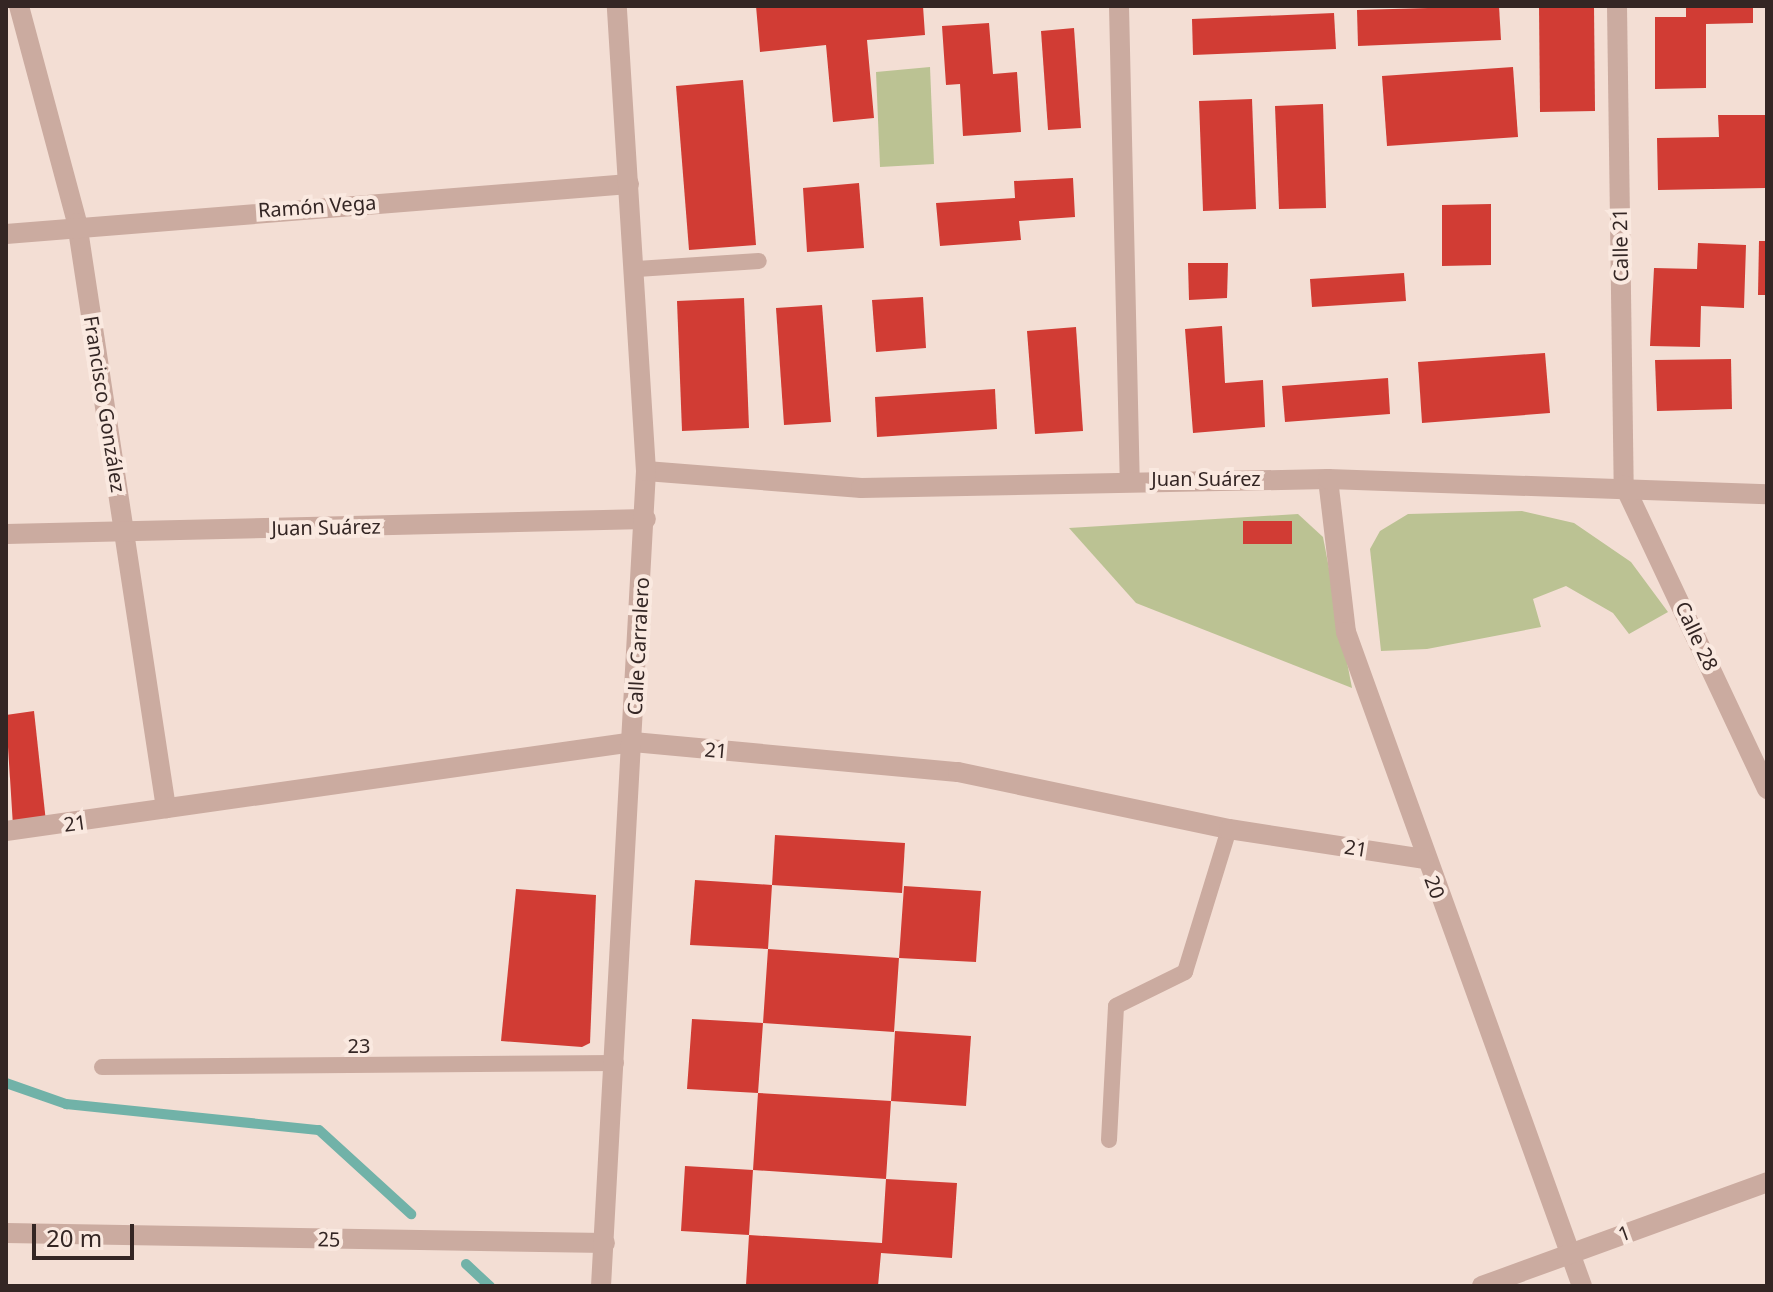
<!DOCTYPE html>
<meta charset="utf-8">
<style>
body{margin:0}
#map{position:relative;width:1773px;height:1292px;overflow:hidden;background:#f3ded4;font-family:"Noto Sans",sans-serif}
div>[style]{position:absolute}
.green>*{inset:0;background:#bbc293}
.stream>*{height:10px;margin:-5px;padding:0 5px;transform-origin:5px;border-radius:5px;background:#71b2a8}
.building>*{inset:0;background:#d13c34}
.service>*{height:16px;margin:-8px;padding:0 8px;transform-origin:8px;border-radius:8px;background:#cbaba0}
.minor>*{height:20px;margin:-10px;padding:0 10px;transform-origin:10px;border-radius:10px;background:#cbaba0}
.tertiary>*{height:20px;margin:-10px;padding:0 10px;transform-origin:10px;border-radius:10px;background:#cbaba0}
span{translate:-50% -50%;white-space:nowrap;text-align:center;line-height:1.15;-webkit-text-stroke:8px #fae9e0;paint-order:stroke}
.street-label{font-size:20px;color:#342624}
.frame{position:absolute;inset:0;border:8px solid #342624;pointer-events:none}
.scale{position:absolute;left:32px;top:1224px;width:102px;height:36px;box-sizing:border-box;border:4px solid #342624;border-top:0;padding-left:10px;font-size:24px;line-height:28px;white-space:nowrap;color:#342624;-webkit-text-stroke:6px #fae9e0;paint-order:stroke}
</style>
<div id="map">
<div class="green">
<i style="clip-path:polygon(930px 67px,934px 164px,880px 167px,876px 72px)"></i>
<i style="clip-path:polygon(1522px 511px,1574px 523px,1631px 562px,1668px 612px,1629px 634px,1613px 613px,1566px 586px,1533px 599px,1541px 627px,1427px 649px,1381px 651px,1370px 549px,1380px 531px,1408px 514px)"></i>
<i style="clip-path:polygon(1298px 514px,1323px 537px,1352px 688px,1136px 603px,1069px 528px)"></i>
</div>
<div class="stream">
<i style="left:6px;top:1083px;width:64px;rotate:19.3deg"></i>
<i style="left:66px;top:1104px;width:254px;rotate:5.9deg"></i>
<i style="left:319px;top:1130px;width:125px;rotate:42.4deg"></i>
<i style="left:466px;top:1264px;width:33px;rotate:43deg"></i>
</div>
<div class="building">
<i style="clip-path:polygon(756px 6px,923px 6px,925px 35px,867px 40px,874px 118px,833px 122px,826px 45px,760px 52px)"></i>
<i style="clip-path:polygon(1499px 6px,1501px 40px,1358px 46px,1357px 10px)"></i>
<i style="clip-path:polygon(1539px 6px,1594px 6px,1595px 111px,1540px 112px)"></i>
<i style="clip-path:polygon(1686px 6px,1753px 6px,1753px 23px,1706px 24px,1706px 88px,1655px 89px,1655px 17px,1686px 17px)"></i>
<i style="clip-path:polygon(1334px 13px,1336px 49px,1193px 55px,1192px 19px)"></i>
<i style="clip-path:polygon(989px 23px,993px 74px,1017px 72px,1021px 132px,963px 136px,960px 84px,946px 85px,942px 26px)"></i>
<i style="clip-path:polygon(1074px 28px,1081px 128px,1048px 130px,1041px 31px)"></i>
<i style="clip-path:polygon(1513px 67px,1518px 137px,1387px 146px,1382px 76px)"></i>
<i style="clip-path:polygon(743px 80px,756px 245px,689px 250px,676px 86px)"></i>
<i style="clip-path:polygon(1252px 99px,1256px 209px,1203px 211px,1199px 101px)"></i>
<i style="clip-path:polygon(1323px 104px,1326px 208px,1279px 209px,1275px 106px)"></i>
<i style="clip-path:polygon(1718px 115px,1766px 115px,1766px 188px,1658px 190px,1657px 138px,1719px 137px)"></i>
<i style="clip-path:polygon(1073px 178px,1075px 217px,1019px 221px,1021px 240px,940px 246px,936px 203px,1015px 198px,1014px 181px)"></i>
<i style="clip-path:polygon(859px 183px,864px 248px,807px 252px,803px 188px)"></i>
<i style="clip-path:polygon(1491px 204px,1491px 265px,1442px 266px,1442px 205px)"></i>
<i style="clip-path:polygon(1759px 241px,1767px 241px,1767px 295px,1758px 295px)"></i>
<i style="clip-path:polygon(1698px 243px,1746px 245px,1744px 308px,1701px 306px,1700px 347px,1650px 346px,1654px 268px,1697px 269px)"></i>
<i style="clip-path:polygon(1188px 263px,1228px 263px,1227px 298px,1189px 300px)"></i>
<i style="clip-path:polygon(1404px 273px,1406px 301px,1312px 307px,1310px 279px)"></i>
<i style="clip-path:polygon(923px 297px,926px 348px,876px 352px,872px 300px)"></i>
<i style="clip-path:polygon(744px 298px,749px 428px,682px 431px,677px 301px)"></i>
<i style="clip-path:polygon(822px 305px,831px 422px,784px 425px,776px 308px)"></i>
<i style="clip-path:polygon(1222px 326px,1225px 383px,1263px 380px,1265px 427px,1193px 433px,1185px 329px)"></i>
<i style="clip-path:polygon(1076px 327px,1083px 431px,1035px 434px,1027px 331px)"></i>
<i style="clip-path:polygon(1545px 353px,1550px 413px,1422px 423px,1418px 362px)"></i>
<i style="clip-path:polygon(1731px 359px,1732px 409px,1657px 411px,1655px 360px)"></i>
<i style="clip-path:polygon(1388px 378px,1390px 414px,1285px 422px,1282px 386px)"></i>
<i style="clip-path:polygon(995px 389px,997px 429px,877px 437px,875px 397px)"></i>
<i style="clip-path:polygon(1243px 521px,1292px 521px,1292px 544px,1243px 544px)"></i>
<i style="clip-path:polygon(34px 711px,46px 822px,13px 826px,6px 715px)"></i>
<i style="clip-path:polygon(775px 835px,905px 843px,902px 893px,772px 885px)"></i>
<i style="clip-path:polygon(695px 880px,772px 885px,768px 949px,690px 945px)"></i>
<i style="clip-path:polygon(904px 886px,981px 891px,976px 962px,899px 958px,894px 1032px,763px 1023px,758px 1093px,891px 1101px,886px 1179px,957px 1183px,952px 1258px,881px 1253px,878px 1286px,746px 1285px,749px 1235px,882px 1243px,886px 1179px,753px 1170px,758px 1093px,687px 1089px,692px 1019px,763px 1023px,768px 949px,899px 958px)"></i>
<i style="clip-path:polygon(516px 889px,596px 895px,590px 1043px,582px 1047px,501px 1041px)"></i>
<i style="clip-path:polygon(895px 1031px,971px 1036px,966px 1106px,891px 1101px)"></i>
<i style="clip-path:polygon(685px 1166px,753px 1170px,749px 1235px,681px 1231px)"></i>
</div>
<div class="service">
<i style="left:637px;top:269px;width:122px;rotate:-3.8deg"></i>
<i style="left:102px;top:1067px;width:514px;rotate:-0.45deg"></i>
<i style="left:1109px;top:1140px;width:134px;rotate:-87deg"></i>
<i style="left:1116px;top:1006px;width:77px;rotate:-26.2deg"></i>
<i style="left:1185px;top:972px;width:150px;rotate:-72.9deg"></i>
</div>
<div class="minor">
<i style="left:19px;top:6px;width:225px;rotate:75deg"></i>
<i style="left:77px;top:223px;width:592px;rotate:81.35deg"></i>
<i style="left:1119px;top:6px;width:472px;rotate:88.7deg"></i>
<i style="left:1617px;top:6px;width:479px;rotate:89.2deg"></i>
<i style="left:1624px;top:485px;width:336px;rotate:64.8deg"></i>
<i style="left:6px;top:234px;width:625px;rotate:-4.59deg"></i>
<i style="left:1328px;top:479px;width:154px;rotate:83.3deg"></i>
<i style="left:1346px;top:632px;width:695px;rotate:70.16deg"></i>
<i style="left:6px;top:534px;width:640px;rotate:-1.34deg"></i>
<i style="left:6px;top:831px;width:633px;rotate:-8.08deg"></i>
<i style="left:633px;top:742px;width:326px;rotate:5.3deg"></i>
<i style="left:958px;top:772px;width:277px;rotate:11.9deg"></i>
<i style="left:1229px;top:829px;width:197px;rotate:8.7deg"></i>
<i style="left:6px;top:1233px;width:599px;rotate:0.96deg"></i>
<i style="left:1482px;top:1286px;width:303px;rotate:-20deg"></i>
</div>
<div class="tertiary">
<i style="left:646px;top:471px;width:216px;rotate:4.5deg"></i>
<i style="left:861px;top:488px;width:467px;rotate:-1.1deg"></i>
<i style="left:1328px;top:479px;width:439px;rotate:2deg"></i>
<i style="left:601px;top:1286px;width:816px;rotate:-86.84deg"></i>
<i style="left:646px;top:471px;width:466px;rotate:-93.6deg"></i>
</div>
<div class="street-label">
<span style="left:317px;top:206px;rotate:-4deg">Ramón Vega</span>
<span style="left:1620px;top:245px;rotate:-91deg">Calle 21</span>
<span style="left:105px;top:404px;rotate:81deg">Francisco González</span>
<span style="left:1206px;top:478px">Juan Suárez</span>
<span style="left:326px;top:527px;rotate:-1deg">Juan Suárez</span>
<span style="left:1697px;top:636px;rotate:65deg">Calle 28</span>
<span style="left:638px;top:646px;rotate:-87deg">Calle Carralero</span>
<span style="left:716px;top:750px;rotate:5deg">21</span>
<span style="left:75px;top:823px;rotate:-8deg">21</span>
<span style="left:1356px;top:848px;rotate:9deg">21</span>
<span style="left:1435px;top:887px;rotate:70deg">20</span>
<span style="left:359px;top:1045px">23</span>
<span style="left:1624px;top:1233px;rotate:-20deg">1</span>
<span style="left:329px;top:1239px;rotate:1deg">25</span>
</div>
<div class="frame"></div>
<div class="scale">20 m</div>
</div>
